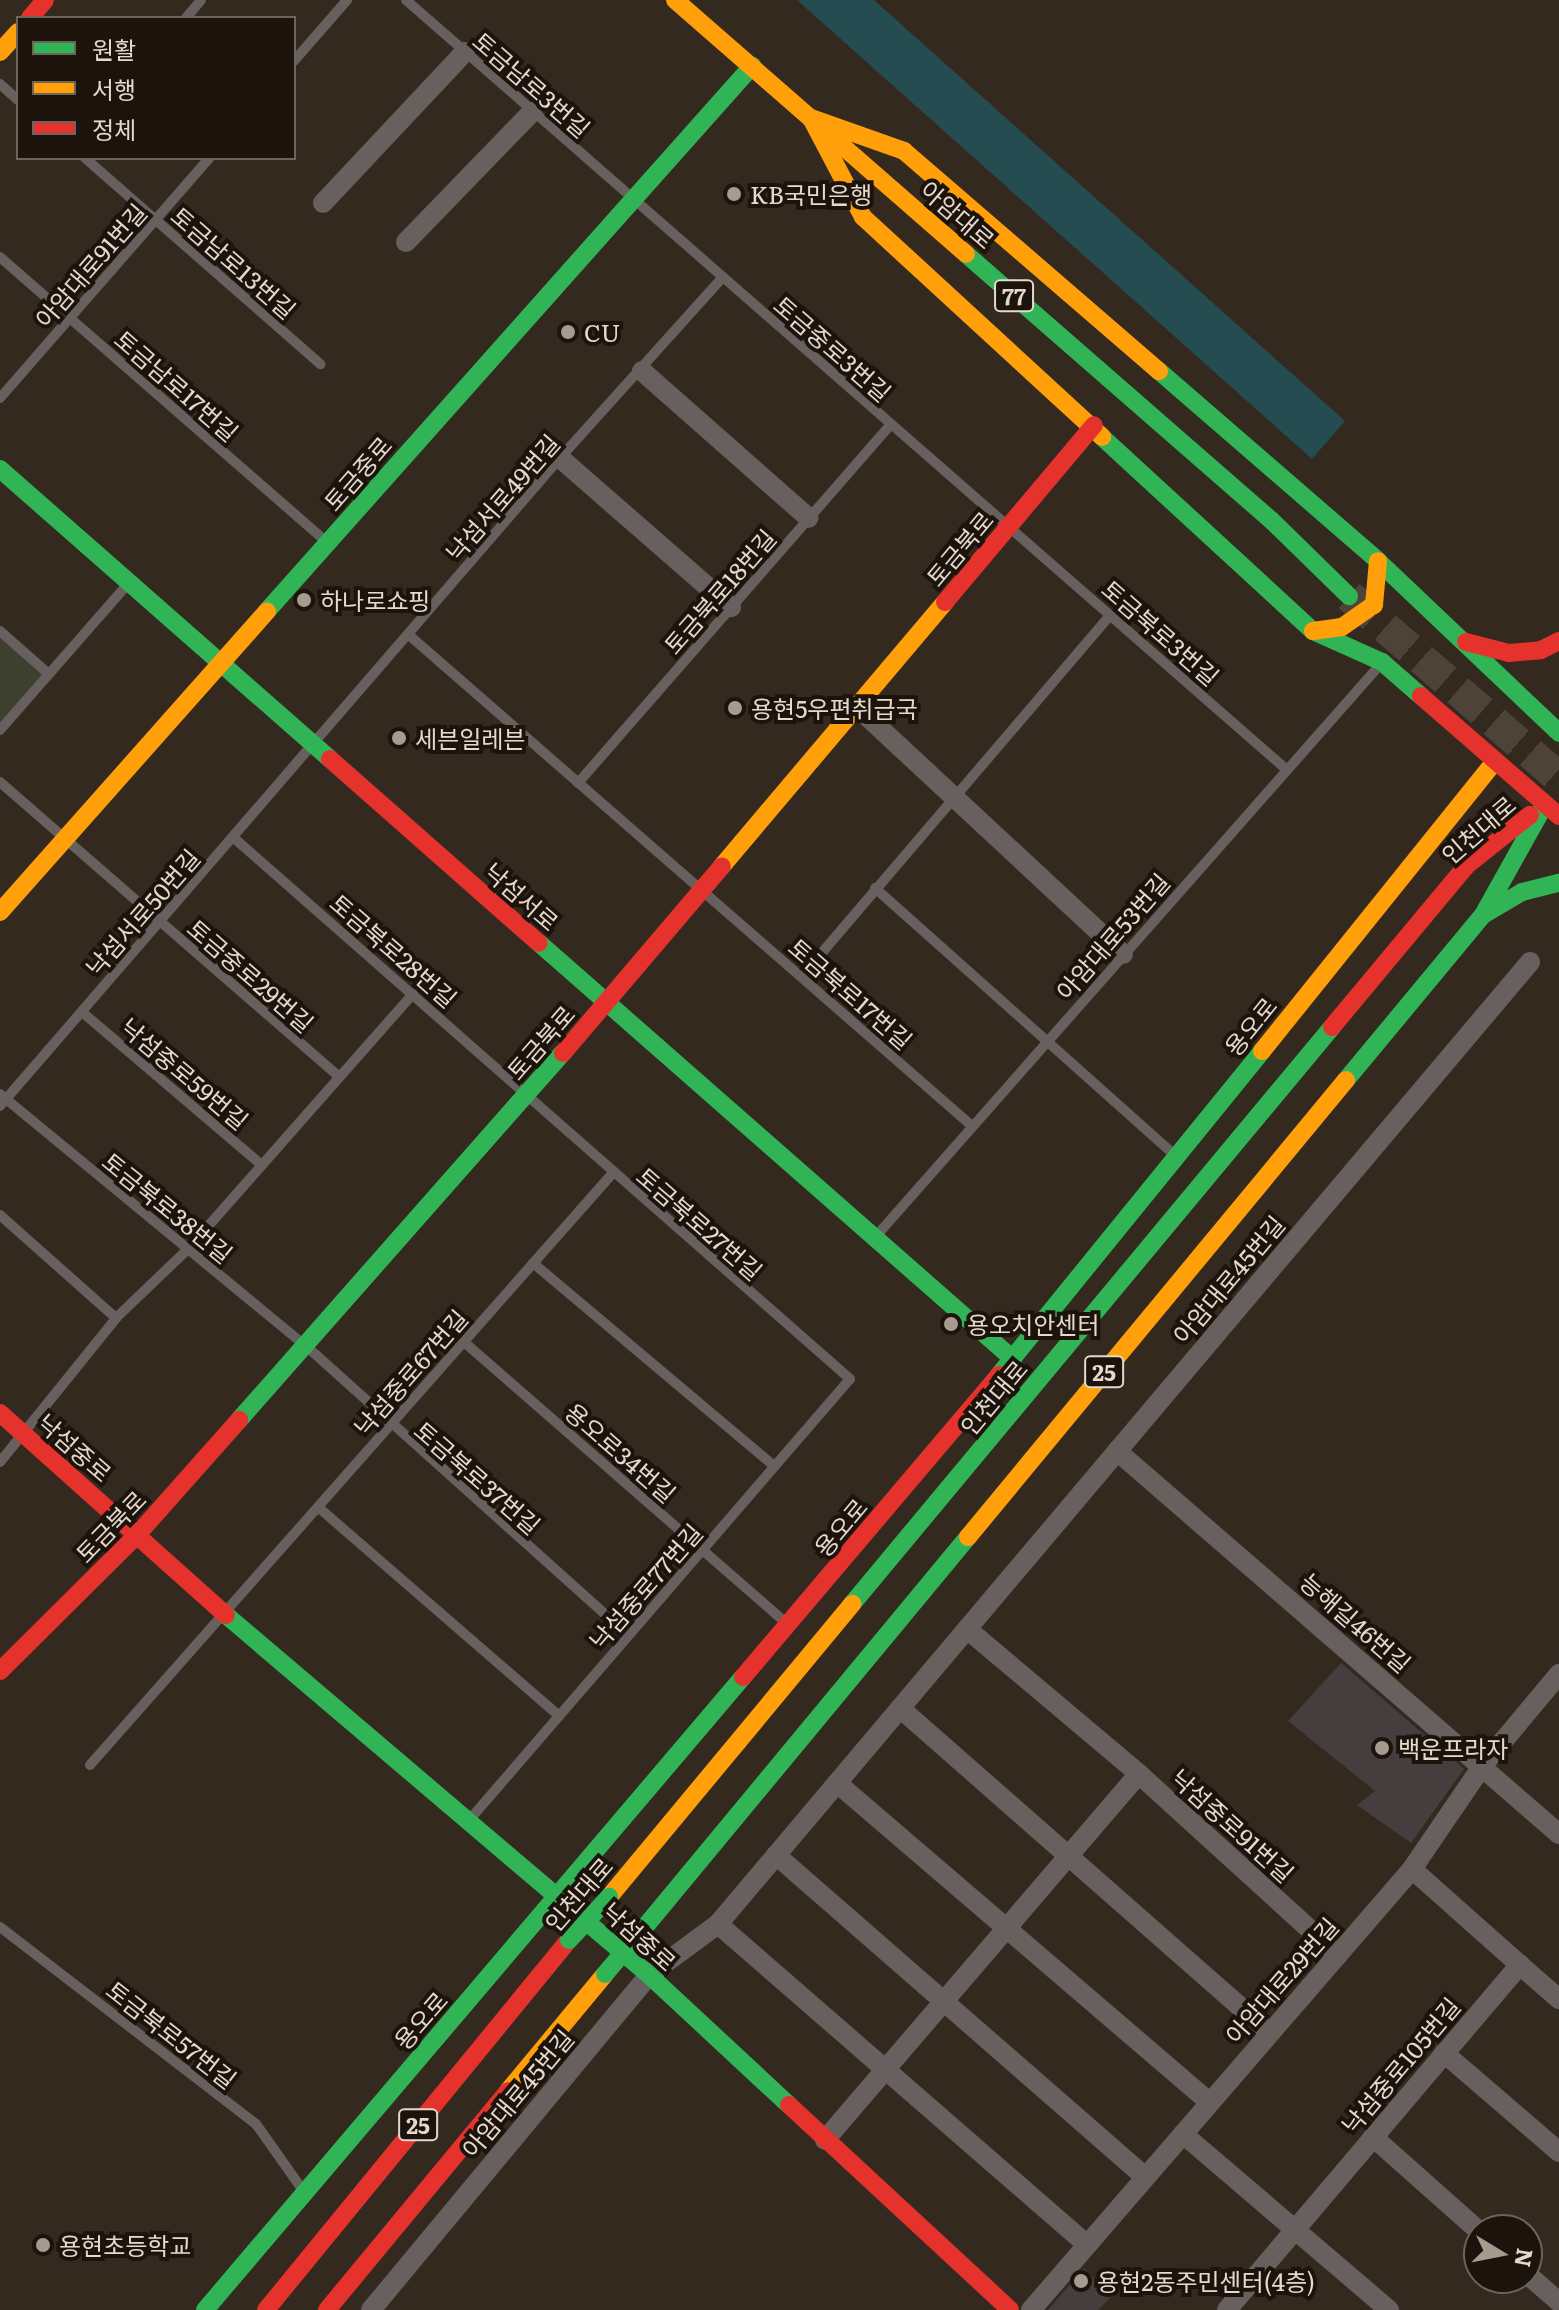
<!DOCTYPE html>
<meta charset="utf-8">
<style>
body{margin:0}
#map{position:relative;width:1559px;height:2310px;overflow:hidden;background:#33291e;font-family:Literata,"Noto Sans KR",serif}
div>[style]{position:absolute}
.green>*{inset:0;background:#3d402e}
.water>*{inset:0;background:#254c50}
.building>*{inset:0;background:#463e3e}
.primary-tunnel>*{height:32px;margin-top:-16px;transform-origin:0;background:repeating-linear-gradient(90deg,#4e4338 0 32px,transparent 0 48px)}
.lane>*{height:10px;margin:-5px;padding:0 5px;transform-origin:5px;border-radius:5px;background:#67605e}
.street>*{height:20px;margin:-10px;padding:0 10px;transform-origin:10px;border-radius:10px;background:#67605e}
.fast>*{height:18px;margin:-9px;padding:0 9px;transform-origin:9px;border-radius:9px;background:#30b455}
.slow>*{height:18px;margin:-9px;padding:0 9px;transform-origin:9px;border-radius:9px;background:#ff9f0a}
.jam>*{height:18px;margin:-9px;padding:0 9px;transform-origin:9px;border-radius:9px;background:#e5322d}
.fast-bridge>*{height:18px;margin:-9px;padding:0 9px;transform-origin:9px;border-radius:9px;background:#30b455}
.dots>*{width:22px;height:22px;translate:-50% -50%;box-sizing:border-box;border:4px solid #1c140c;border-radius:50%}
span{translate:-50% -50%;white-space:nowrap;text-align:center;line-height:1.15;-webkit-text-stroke:8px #1c140c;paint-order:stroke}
.shield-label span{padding:2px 6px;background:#1c140c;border:2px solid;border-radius:6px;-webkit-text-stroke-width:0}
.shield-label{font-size:22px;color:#e5d9cd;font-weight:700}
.street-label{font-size:24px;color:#e5d9cd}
.poi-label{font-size:24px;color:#e5d9cd}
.left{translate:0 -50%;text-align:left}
.legend{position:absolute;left:16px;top:16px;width:280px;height:144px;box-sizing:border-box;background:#1c140c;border:2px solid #6c6359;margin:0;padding:10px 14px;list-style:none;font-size:24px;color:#e5d9cd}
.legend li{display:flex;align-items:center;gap:16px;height:40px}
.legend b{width:40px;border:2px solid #6c6359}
.north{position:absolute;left:1463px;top:2214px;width:80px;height:80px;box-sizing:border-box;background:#1c140c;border:2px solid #6c6359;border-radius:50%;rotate:100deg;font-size:22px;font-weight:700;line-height:32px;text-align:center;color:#e5d9cd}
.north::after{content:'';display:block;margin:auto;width:28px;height:36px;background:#a79b90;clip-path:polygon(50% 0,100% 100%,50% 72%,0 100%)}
</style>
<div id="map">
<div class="green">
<i style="clip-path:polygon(0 638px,43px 673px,0 724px)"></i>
</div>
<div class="water">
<i style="clip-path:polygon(797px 0,874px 0,1345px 421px,1312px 459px)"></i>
</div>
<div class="building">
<i style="clip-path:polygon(1341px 1663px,1464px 1769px,1411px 1843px,1357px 1805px,1375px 1791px,1288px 1721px)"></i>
<i style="clip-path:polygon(1084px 2268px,1112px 2296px,1098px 2310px,1048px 2310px)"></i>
</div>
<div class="primary-tunnel">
<i style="left:1349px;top:596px;width:278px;rotate:40.9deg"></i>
</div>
<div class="lane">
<i style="left:406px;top:0;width:1169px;rotate:41.15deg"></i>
<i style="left:186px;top:18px;width:23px;rotate:-50deg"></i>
<i style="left:294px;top:61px;width:81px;rotate:-49deg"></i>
<i style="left:0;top:84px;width:24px;rotate:42deg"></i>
<i style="left:85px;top:158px;width:313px;rotate:41.2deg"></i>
<i style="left:0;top:257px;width:430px;rotate:41.1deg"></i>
<i style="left:0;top:398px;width:318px;rotate:-48.9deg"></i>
<i style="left:0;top:631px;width:65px;rotate:41.3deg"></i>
<i style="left:410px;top:636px;width:746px;rotate:41.08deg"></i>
<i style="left:0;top:730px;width:191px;rotate:-48.8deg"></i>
<i style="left:0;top:782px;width:449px;rotate:41deg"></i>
<i style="left:578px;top:783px;width:475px;rotate:-48.9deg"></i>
<i style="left:234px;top:838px;width:820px;rotate:41.29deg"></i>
<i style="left:850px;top:1379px;width:580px;rotate:130.8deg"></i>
<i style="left:875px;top:888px;width:402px;rotate:41.7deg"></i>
<i style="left:802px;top:976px;width:475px;rotate:-49.5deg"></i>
<i style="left:82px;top:1012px;width:236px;rotate:40.4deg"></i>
<i style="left:0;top:1094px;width:395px;rotate:39.5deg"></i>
<i style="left:305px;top:1345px;width:434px;rotate:41.9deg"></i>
<i style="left:0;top:1106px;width:856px;rotate:-49.17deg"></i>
<i style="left:560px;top:458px;width:242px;rotate:-48deg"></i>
<i style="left:0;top:1215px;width:155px;rotate:41.6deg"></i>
<i style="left:878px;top:1234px;width:756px;rotate:-48.59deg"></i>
<i style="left:533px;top:1263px;width:315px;rotate:40.1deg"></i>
<i style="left:464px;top:1342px;width:426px;rotate:41.1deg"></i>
<i style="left:0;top:1462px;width:185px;rotate:-51.1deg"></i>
<i style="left:116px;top:1318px;width:100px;rotate:-43.8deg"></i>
<i style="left:188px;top:1249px;width:340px;rotate:-48.6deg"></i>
<i style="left:318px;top:1507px;width:319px;rotate:40.9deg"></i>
<i style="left:90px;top:1765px;width:789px;rotate:-48.55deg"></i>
<i style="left:0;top:1927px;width:323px;rotate:37.6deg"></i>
<i style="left:256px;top:2124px;width:80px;rotate:54.7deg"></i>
</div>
<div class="street">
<i style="left:323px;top:203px;width:207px;rotate:-46.8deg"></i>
<i style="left:406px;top:242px;width:181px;rotate:-45.9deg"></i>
<i style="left:642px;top:371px;width:222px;rotate:41.4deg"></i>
<i style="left:560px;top:458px;width:227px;rotate:41.1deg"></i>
<i style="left:857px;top:707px;width:363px;rotate:42.9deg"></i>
<i style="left:1117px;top:1451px;width:585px;rotate:40.91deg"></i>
<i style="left:967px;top:1629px;width:225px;rotate:40.1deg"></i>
<i style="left:1139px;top:1774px;width:269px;rotate:42.3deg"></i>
<i style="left:900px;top:1708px;width:492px;rotate:41.3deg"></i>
<i style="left:837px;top:1783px;width:491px;rotate:40.6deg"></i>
<i style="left:776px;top:1855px;width:490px;rotate:41.1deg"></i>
<i style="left:718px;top:1924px;width:489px;rotate:41deg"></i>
<i style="left:1520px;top:1965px;width:52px;rotate:41.1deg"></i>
<i style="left:1444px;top:2053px;width:152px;rotate:40.7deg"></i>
<i style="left:1183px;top:2134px;width:271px;rotate:40.5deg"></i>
<i style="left:1373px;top:2137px;width:142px;rotate:41.6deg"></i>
<i style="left:825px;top:2140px;width:482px;rotate:-49.4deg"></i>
<i style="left:1527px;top:2274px;width:43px;rotate:41.2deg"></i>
<i style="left:371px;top:2310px;width:435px;rotate:-50.3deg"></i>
<i style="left:649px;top:1975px;width:86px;rotate:-36.5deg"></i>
<i style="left:718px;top:1924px;width:1259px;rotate:-49.83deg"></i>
<i style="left:1031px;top:2310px;width:583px;rotate:-49.17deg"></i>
<i style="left:1412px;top:1869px;width:126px;rotate:-55.7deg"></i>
<i style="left:1483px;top:1765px;width:119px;rotate:-50.1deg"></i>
<i style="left:1227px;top:2310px;width:453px;rotate:-49.7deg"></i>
<i style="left:1520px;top:1965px;width:144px;rotate:-138.4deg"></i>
</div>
<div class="fast">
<i style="left:966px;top:254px;width:405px;rotate:41.1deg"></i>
<i style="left:1271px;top:520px;width:109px;rotate:44.3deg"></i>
<i style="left:1159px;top:371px;width:290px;rotate:40.9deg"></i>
<i style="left:1378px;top:561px;width:250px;rotate:43.5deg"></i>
<i style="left:1102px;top:437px;width:287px;rotate:42.6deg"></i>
<i style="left:1313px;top:631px;width:76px;rotate:24.2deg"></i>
<i style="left:1382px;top:662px;width:52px;rotate:41.1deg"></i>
<i style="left:0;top:469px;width:439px;rotate:41.3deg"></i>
<i style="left:267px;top:611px;width:730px;rotate:-48.33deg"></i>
<i style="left:1483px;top:915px;width:45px;rotate:-30.5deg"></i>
<i style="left:1522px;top:892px;width:38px;rotate:-14deg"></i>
<i style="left:539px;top:943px;width:631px;rotate:41.27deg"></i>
<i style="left:1346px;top:1080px;width:214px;rotate:-50.3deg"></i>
<i style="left:1483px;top:915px;width:127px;rotate:-60.8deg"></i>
<i style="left:999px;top:1375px;width:417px;rotate:-50.9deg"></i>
<i style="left:239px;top:1420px;width:490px;rotate:-48.6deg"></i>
<i style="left:852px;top:1604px;width:751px;rotate:-50.24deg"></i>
<i style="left:226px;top:1615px;width:555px;rotate:40.4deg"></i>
<i style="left:649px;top:1975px;width:191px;rotate:42.9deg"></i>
<i style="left:644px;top:1928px;width:508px;rotate:-50.35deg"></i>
<i style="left:205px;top:2310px;width:831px;rotate:-49.64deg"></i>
</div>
<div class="slow">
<i style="left:675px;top:0;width:386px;rotate:41.1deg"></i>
<i style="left:0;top:52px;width:27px;rotate:-48deg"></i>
<i style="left:811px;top:118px;width:112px;rotate:62.3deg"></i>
<i style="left:863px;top:217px;width:325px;rotate:42.6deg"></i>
<i style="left:811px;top:118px;width:99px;rotate:19.5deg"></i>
<i style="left:904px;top:151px;width:337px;rotate:40.8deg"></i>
<i style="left:1313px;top:631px;width:29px;rotate:-8deg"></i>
<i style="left:1342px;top:627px;width:39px;rotate:-35deg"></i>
<i style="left:1374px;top:605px;width:44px;rotate:-84.8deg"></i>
<i style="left:722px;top:866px;width:346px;rotate:-49.8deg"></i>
<i style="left:0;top:912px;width:402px;rotate:-48.4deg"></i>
<i style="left:1262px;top:1051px;width:372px;rotate:-51.2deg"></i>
<i style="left:968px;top:1537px;width:593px;rotate:-50.4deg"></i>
<i style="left:609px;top:1897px;width:381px;rotate:-50.3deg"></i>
<i style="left:508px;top:2091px;width:152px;rotate:-50.3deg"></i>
</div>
<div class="jam">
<i style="left:30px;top:18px;width:23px;rotate:-50deg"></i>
<i style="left:945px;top:602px;width:231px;rotate:-49.9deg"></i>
<i style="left:1466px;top:642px;width:44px;rotate:14.3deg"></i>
<i style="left:1509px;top:653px;width:32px;rotate:-5deg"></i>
<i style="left:1541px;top:650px;width:20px;rotate:-27deg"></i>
<i style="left:1421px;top:696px;width:183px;rotate:41deg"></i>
<i style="left:330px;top:759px;width:278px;rotate:41.4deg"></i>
<i style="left:1332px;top:1027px;width:209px;rotate:-50.2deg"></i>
<i style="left:1466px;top:866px;width:82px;rotate:-38.6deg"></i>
<i style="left:563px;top:1053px;width:245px;rotate:-49.6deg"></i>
<i style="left:0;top:1413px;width:303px;rotate:41.8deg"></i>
<i style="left:0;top:1671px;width:193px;rotate:-44.8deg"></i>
<i style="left:137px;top:1535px;width:154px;rotate:-48.4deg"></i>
<i style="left:743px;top:1677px;width:396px;rotate:-49.7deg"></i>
<i style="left:789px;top:2105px;width:301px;rotate:42.8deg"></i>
<i style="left:266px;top:2310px;width:478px;rotate:-50.7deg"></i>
<i style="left:327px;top:2310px;width:284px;rotate:-50.4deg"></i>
</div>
<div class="fast-bridge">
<i style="left:569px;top:1940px;width:59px;rotate:-47.1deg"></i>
<i style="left:605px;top:1974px;width:60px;rotate:-49.7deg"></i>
</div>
<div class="dots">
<i style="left:734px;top:194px;background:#a79b90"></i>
<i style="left:568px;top:332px;background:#a79b90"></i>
<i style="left:304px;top:600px;background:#a79b90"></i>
<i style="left:735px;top:708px;background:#a79b90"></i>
<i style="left:399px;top:738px;background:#a79b90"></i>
<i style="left:951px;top:1324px;background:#a79b90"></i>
<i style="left:1382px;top:1748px;background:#a79b90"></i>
<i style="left:43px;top:2245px;background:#a79b90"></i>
<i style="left:1081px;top:2281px;background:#a79b90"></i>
</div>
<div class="shield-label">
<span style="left:1014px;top:296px">77</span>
<span style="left:1104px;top:1372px">25</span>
<span style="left:418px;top:2125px">25</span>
</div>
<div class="street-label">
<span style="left:532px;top:84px;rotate:41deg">토금남로3번길</span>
<span style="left:958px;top:214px;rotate:41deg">아암대로</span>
<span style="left:234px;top:262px;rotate:41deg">토금남로13번길</span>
<span style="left:90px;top:265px;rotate:-49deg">아암대로91번길</span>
<span style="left:833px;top:348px;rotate:41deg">토금중로3번길</span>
<span style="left:177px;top:385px;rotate:41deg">토금남로17번길</span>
<span style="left:357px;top:473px;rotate:-49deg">토금중로</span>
<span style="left:502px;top:497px;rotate:-49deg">낙섬서로49번길</span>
<span style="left:959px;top:548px;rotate:-50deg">토금북로</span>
<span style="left:719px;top:591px;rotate:-49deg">토금북로18번길</span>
<span style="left:1161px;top:632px;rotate:41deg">토금북로3번길</span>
<span style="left:1478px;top:829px;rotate:-41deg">인천대로</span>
<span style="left:522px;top:896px;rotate:41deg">낙섬서로</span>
<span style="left:142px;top:912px;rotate:-49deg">낙섬서로50번길</span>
<span style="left:1112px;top:936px;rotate:-49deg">아암대로53번길</span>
<span style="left:394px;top:950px;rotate:41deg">토금북로28번길</span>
<span style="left:251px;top:975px;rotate:41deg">토금중로29번길</span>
<span style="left:851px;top:993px;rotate:41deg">토금북로17번길</span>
<span style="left:1250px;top:1026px;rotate:-51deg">용오로</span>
<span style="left:540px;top:1042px;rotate:-49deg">토금북로</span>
<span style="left:185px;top:1073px;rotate:40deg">낙섬중로59번길</span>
<span style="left:168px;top:1207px;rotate:39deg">토금북로38번길</span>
<span style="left:700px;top:1223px;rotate:41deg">토금북로27번길</span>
<span style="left:1228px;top:1279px;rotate:-50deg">아암대로45번길</span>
<span style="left:410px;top:1372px;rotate:-49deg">낙섬중로67번길</span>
<span style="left:993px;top:1397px;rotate:-50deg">인천대로</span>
<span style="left:75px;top:1447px;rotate:41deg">낙섬중로</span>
<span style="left:621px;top:1452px;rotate:41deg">용오로34번길</span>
<span style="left:478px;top:1477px;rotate:41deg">토금북로37번길</span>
<span style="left:110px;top:1526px;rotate:-46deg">토금북로</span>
<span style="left:840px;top:1527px;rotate:-50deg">용오로</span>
<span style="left:645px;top:1586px;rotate:-49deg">낙섬중로77번길</span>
<span style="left:1356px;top:1622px;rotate:41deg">능해길46번길</span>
<span style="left:1233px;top:1825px;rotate:42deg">낙섬중로91번길</span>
<span style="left:578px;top:1894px;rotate:-49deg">인천대로</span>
<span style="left:640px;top:1936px;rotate:42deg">낙섬중로</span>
<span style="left:1281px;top:1980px;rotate:-49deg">아암대로29번길</span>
<span style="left:420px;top:2020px;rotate:-49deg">용오로</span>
<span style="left:172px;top:2034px;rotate:38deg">토금북로57번길</span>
<span style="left:1400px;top:2065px;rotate:-50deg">낙섬중로105번길</span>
<span style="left:517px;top:2093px;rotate:-50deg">아암대로45번길</span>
</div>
<div class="poi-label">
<span class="left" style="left:750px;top:194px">KB국민은행</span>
<span class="left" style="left:584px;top:332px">CU</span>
<span class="left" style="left:320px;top:600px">하나로쇼핑</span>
<span class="left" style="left:751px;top:708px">용현5우편취급국</span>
<span class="left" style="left:415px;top:738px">세븐일레븐</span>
<span class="left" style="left:967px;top:1324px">용오치안센터</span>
<span class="left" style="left:1398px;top:1748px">백운프라자</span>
<span class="left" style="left:59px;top:2245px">용현초등학교</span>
<span class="left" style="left:1097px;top:2281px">용현2동주민센터(4층)</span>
</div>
<ul class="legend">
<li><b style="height:10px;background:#30b455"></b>원활</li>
<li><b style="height:10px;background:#ff9f0a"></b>서행</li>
<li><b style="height:10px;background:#e5322d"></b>정체</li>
</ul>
<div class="north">N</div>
</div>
